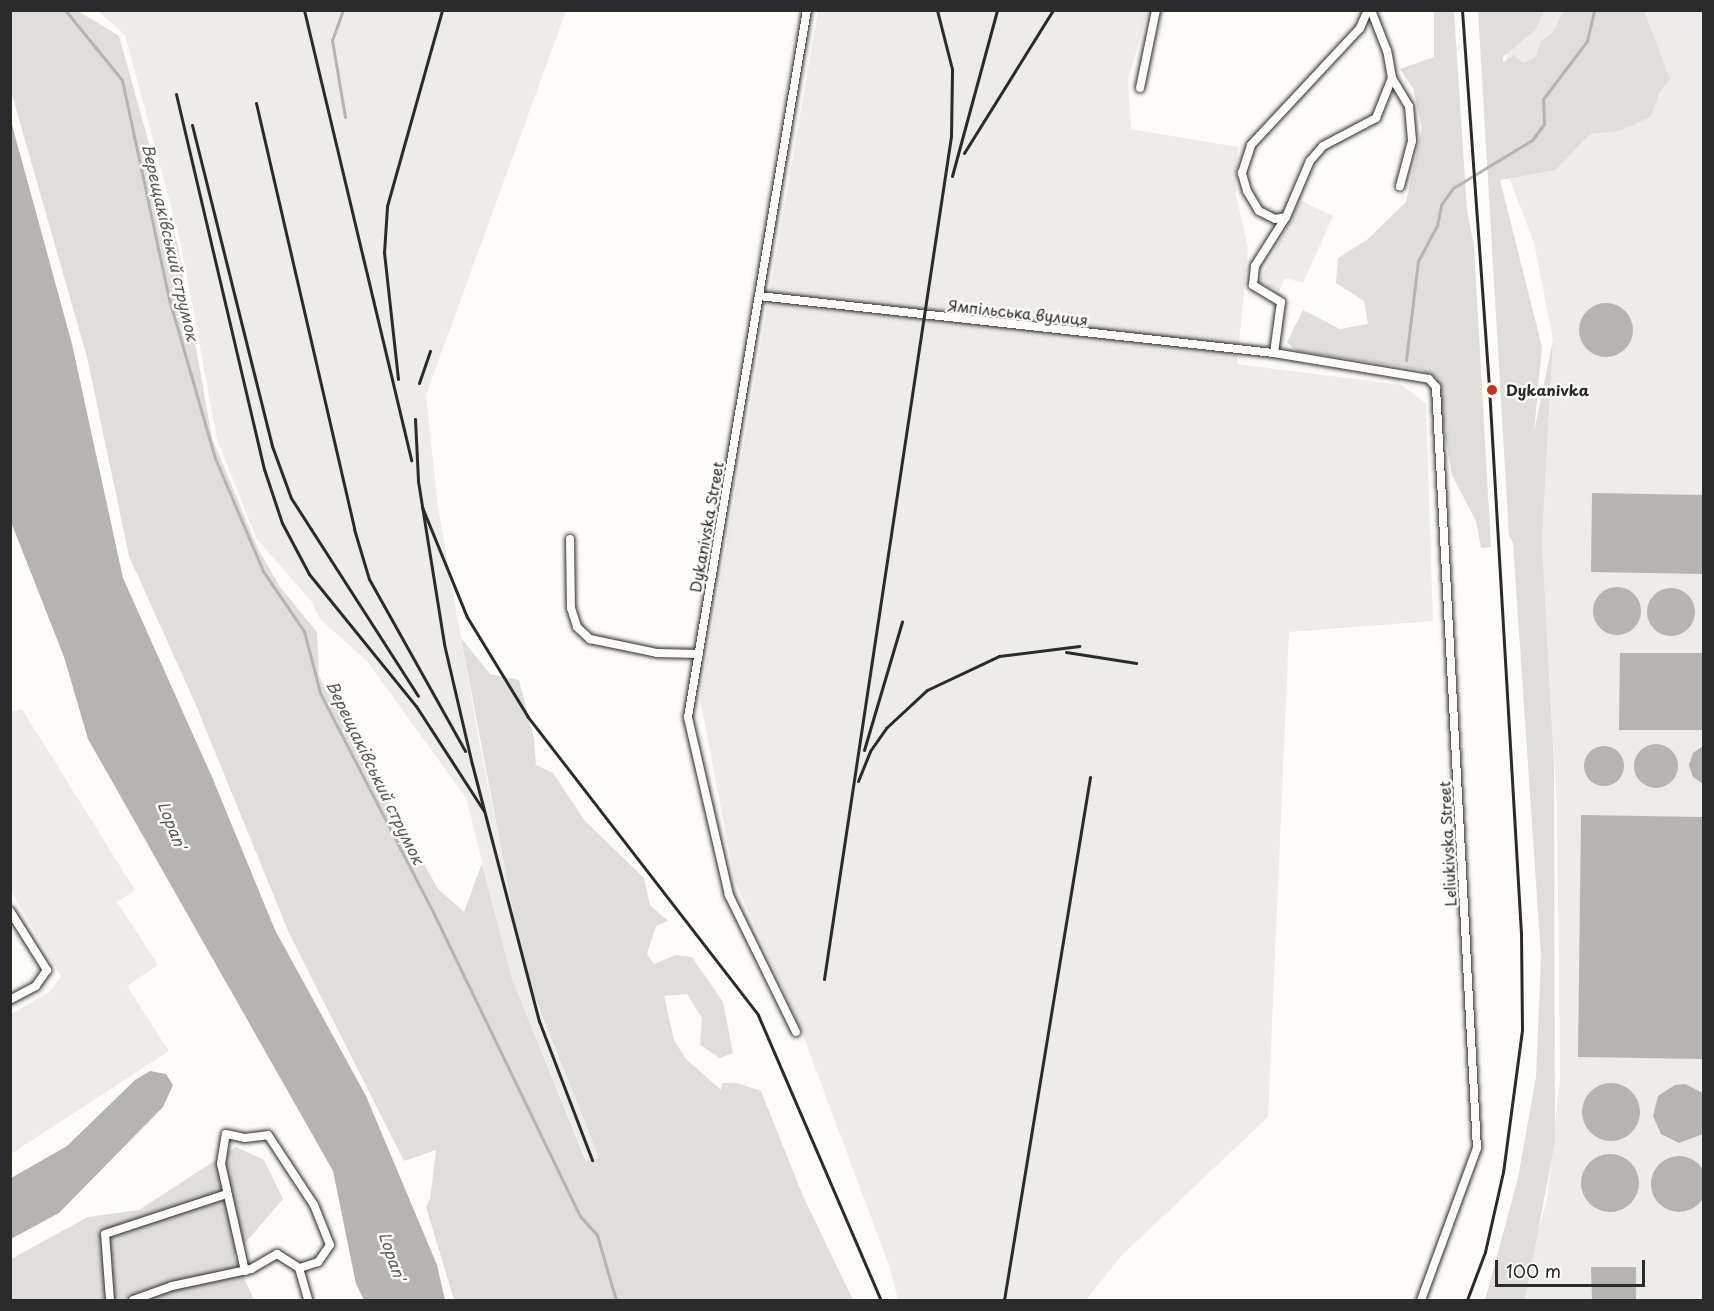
<!DOCTYPE html>
<meta charset="utf-8">
<style>
body{margin:0}
#map{position:relative;width:1714px;height:1311px;overflow:hidden;background:#fdfcf7;font-family:"Playpen Sans",sans-serif}
div>[style]{position:absolute}
.built>*{inset:0;background:#edece8}
.green>*{inset:0;background:#dfdeda}
.water>*{inset:0;background:#b5b4b1}
.round{border-radius:50%}
.stream>*{height:3px;margin:-1.5px;padding:0 1.5px;transform-origin:1.5px;border-radius:1.5px;background:#b5b4b1}
.roads{filter:drop-shadow(0 0 2px #2b2b2b) drop-shadow(0 0 2px #2b2b2b)}
.minor>*{height:8px;margin:-4px;padding:0 4px;transform-origin:4px;border-radius:4px;background:#fdfcf7}
.rail>*{height:3px;margin:-1.5px;padding:0 1.5px;transform-origin:1.5px;border-radius:1.5px;background:#2b2b2b}
.dots>*{width:16px;height:16px;translate:-50% -50%;box-sizing:border-box;border:3px solid #fdfcf7;border-radius:50%}
span{translate:-50% -50%;white-space:nowrap;text-align:center;line-height:1.15;-webkit-text-stroke:5px #fdfcf7;paint-order:stroke}
.street-label{font-size:15px;color:#2b2b2b}
.poi-label{font-size:15px;color:#2b2b2b;font-weight:700}
.left{translate:0 -50%;text-align:left}
.water-label{font-size:16px;color:#5b5b5a;font-style:italic}
.frame{position:absolute;inset:0;border:12px solid #2b2b2b;pointer-events:none}
.scale{position:absolute;left:1495px;top:1260px;width:150px;height:27px;box-sizing:border-box;border:3px solid #2b2b2b;border-top:0;padding-left:8px;font-size:18px;line-height:21px;white-space:nowrap;color:#2b2b2b;-webkit-text-stroke:4px #fdfcf7;paint-order:stroke}
</style>
<div id="map">
<div class="built">
<i style="clip-path:polygon(98px 11px,566px 11px,426px 395px,438px 507px,480px 746px,530px 988px,599px 1158px,587px 1161px,512px 979px,466px 798px,367px 661px,320px 619px,312px 602px,256px 538px,217px 439px,181px 244px,125px 35px)"></i>
<i style="clip-path:polygon(818px 11px,1148px 11px,1128px 80px,1131px 129px,1238px 147px,1236px 195px,1248px 248px,1237px 364px,1402px 385px,1426px 404px,1433px 621px,1289px 632px,1268px 1117px,1121px 1256px,1086px 1300px,898px 1300px,890px 1268px,800px 1027px,735px 881px,700px 699px)"></i>
<i style="clip-path:polygon(1509px 11px,1703px 11px,1703px 1300px,1525px 1300px,1535px 1241px,1547px 1200px,1560px 1079px,1557px 807px,1542px 548px,1553px 340px,1534px 243px,1508px 175px,1505px 99px)"></i>
<i style="clip-path:polygon(1300px 200px,1333px 216px,1303px 283px,1285px 278px,1279px 291px,1259px 282px)"></i>
<i style="clip-path:polygon(22px 709px,135px 890px,117px 902px,158px 965px,127px 986px,169px 1051px,11px 1154px,11px 1014px,51px 991px,61px 976px,11px 891px,11px 712px)"></i>
</div>
<div class="green">
<i style="clip-path:polygon(11px 10px,78px 11px,119px 36px,178px 247px,212px 438px,258px 549px,280px 587px,317px 632px,319px 676px,438px 889px,464px 912px,482px 863px,512px 979px,586px 1161px,599px 1158px,525px 973px,461px 638px,490px 674px,519px 680px,534px 739px,536px 765px,553px 773px,585px 821px,644px 878px,650px 905px,668px 921px,656px 926px,647px 954px,654px 964px,676px 955px,692px 957px,723px 1002px,733px 1053px,720px 1058px,700px 1045px,702px 1018px,687px 994px,664px 996px,674px 1040px,686px 1059px,721px 1090px,722px 1083px,737px 1083px,761px 1091px,803px 1196px,853px 1300px,454px 1300px,426px 1207px,430px 1199px,436px 1150px,404px 1161px,289px 933px,195px 703px,129px 556px,87px 357px,11px 91px)"></i>
<i style="clip-path:polygon(1434px 11px,1454px 11px,1467px 211px,1474px 246px,1491px 547px,1481px 548px,1476px 521px,1452px 475px,1435px 379px,1422px 370px,1296px 351px,1287px 342px,1303px 310px,1340px 329px,1368px 324px,1364px 301px,1336px 283px,1338px 258px,1368px 239px,1406px 202px,1422px 128px,1413px 88px,1400px 69px,1434px 57px)"></i>
<i style="clip-path:polygon(1478px 11px,1544px 11px,1536px 29px,1503px 57px,1503px 62px,1514px 55px,1523px 63px,1535px 58px,1541px 41px,1554px 31px,1563px 11px,1644px 11px,1670px 79px,1660px 92px,1650px 117px,1620px 131px,1590px 134px,1555px 170px,1500px 180px,1542px 347px,1534px 432px,1553px 340px,1542px 543px,1554px 763px,1555px 1141px,1525px 1300px,1485px 1300px,1518px 1178px,1536px 1077px,1541px 957px,1513px 543px,1509px 536px)"></i>
<i style="clip-path:polygon(236px 1147px,264px 1160px,283px 1199px,234px 1256px,254px 1300px,11px 1300px,11px 1259px,88px 1217px,139px 1210px)"></i>
</div>
<div class="water">
<i style="clip-path:polygon(11px 121px,72px 344px,123px 578px,212px 777px,275px 930px,366px 1096px,437px 1265px,445px 1300px,364px 1300px,356px 1284px,333px 1171px,88px 739px,64px 657px,11px 522px)"></i>
<i class="round" style="left:1579px;top:303px;width:54px;height:54px"></i>
<i style="clip-path:polygon(1592px 493px,1703px 495px,1703px 574px,1591px 572px)"></i>
<i class="round" style="left:1593px;top:587px;width:48px;height:48px"></i>
<i class="round" style="left:1647px;top:588px;width:48px;height:48px"></i>
<i style="clip-path:polygon(1620px 653px,1703px 653px,1703px 730px,1619px 730px)"></i>
<i class="round" style="left:1634px;top:744px;width:44px;height:44px"></i>
<i class="round" style="left:1584px;top:746px;width:40px;height:40px"></i>
<i style="clip-path:polygon(1703px 746px,1703px 784px,1693px 777px,1689px 765px,1693px 753px)"></i>
<i style="clip-path:polygon(1581px 815px,1703px 817px,1703px 1059px,1578px 1057px)"></i>
<i style="clip-path:polygon(150px 1071px,166px 1074px,173px 1085px,163px 1107px,59px 1213px,11px 1239px,11px 1178px,67px 1146px,135px 1080px)"></i>
<i class="round" style="left:1582px;top:1083px;width:58px;height:58px"></i>
<i style="clip-path:polygon(1685px 1084px,1703px 1093px,1703px 1134px,1679px 1143px,1661px 1134px,1653px 1116px,1658px 1096px,1675px 1085px)"></i>
<i class="round" style="left:1581px;top:1154px;width:58px;height:58px"></i>
<i class="round" style="left:1651px;top:1156px;width:56px;height:56px"></i>
<i style="clip-path:polygon(1591px 1267px,1636px 1267px,1636px 1300px,1592px 1300px)"></i>
</div>
<div class="stream">
<i style="left:65px;top:10px;width:90px;rotate:50.8deg"></i>
<i style="left:122px;top:80px;width:224px;rotate:77.9deg"></i>
<i style="left:169px;top:299px;width:166px;rotate:73.9deg"></i>
<i style="left:215px;top:458px;width:123px;rotate:67deg"></i>
<i style="left:263px;top:571px;width:73px;rotate:55.7deg"></i>
<i style="left:304px;top:631px;width:64px;rotate:75.5deg"></i>
<i style="left:320px;top:693px;width:244px;rotate:62.7deg"></i>
<i style="left:432px;top:910px;width:340px;rotate:64.2deg"></i>
<i style="left:580px;top:1216px;width:25px;rotate:48deg"></i>
<i style="left:597px;top:1235px;width:68px;rotate:73.7deg"></i>
<i style="left:343px;top:10px;width:32px;rotate:110deg"></i>
<i style="left:332px;top:40px;width:78px;rotate:80.4deg"></i>
<i style="left:1406px;top:360px;width:100px;rotate:-83.1deg"></i>
<i style="left:1418px;top:261px;width:40px;rotate:-62deg"></i>
<i style="left:1437px;top:226px;width:21px;rotate:-79deg"></i>
<i style="left:1441px;top:205px;width:21px;rotate:-55deg"></i>
<i style="left:1453px;top:188px;width:92px;rotate:-31.3deg"></i>
<i style="left:1532px;top:140px;width:20px;rotate:-53deg"></i>
<i style="left:1544px;top:124px;width:25px;rotate:-92deg"></i>
<i style="left:1543px;top:99px;width:73px;rotate:-52.8deg"></i>
<i style="left:1587px;top:41px;width:32px;rotate:-77deg"></i>
</div>
<div class="roads">
<div class="minor">
<i style="left:1392px;top:78px;width:33px;rotate:59deg"></i>
<i style="left:1409px;top:106px;width:35px;rotate:85deg"></i>
<i style="left:1412px;top:141px;width:47px;rotate:104.9deg"></i>
<i style="left:1140px;top:88px;width:80px;rotate:-78.4deg"></i>
<i style="left:1286px;top:217px;width:11px;rotate:170deg"></i>
<i style="left:1275px;top:219px;width:18px;rotate:-153deg"></i>
<i style="left:1259px;top:211px;width:23px;rotate:-121deg"></i>
<i style="left:1247px;top:191px;width:19px;rotate:-106deg"></i>
<i style="left:1242px;top:173px;width:29px;rotate:-72deg"></i>
<i style="left:1251px;top:145px;width:160px;rotate:-47deg"></i>
<i style="left:1360px;top:28px;width:20px;rotate:-66deg"></i>
<i style="left:759px;top:296px;width:518px;rotate:6.32deg"></i>
<i style="left:1274px;top:353px;width:157px;rotate:9.5deg"></i>
<i style="left:1429px;top:379px;width:11px;rotate:49deg"></i>
<i style="left:1436px;top:387px;width:762px;rotate:86.92deg"></i>
<i style="left:1477px;top:1148px;width:162px;rotate:110.2deg"></i>
<i style="left:1274px;top:353px;width:51px;rotate:-82.2deg"></i>
<i style="left:1281px;top:302px;width:33px;rotate:-149deg"></i>
<i style="left:1253px;top:285px;width:19px;rotate:-84deg"></i>
<i style="left:1255px;top:266px;width:58px;rotate:-57.7deg"></i>
<i style="left:1286px;top:217px;width:61px;rotate:-66.8deg"></i>
<i style="left:1310px;top:161px;width:20px;rotate:-49deg"></i>
<i style="left:1323px;top:146px;width:60px;rotate:-27.8deg"></i>
<i style="left:1376px;top:118px;width:43px;rotate:-68.2deg"></i>
<i style="left:1392px;top:78px;width:27px;rotate:-100deg"></i>
<i style="left:1387px;top:51px;width:44px;rotate:-111.3deg"></i>
<i style="left:570px;top:539px;width:69px;rotate:89.2deg"></i>
<i style="left:571px;top:608px;width:20px;rotate:72deg"></i>
<i style="left:577px;top:627px;width:18px;rotate:43deg"></i>
<i style="left:590px;top:639px;width:68px;rotate:11.8deg"></i>
<i style="left:657px;top:653px;width:42px;rotate:1.4deg"></i>
<i style="left:10px;top:911px;width:70px;rotate:57.9deg"></i>
<i style="left:47px;top:970px;width:19px;rotate:125deg"></i>
<i style="left:36px;top:986px;width:30px;rotate:152deg"></i>
<i style="left:796px;top:1032px;width:153px;rotate:-116.1deg"></i>
<i style="left:729px;top:895px;width:183px;rotate:-103deg"></i>
<i style="left:688px;top:717px;width:717px;rotate:-80.45deg"></i>
<i style="left:245px;top:1271px;width:110px;rotate:-102.6deg"></i>
<i style="left:221px;top:1164px;width:30px;rotate:-81deg"></i>
<i style="left:226px;top:1134px;width:19px;rotate:12deg"></i>
<i style="left:245px;top:1138px;width:23px;rotate:-7deg"></i>
<i style="left:268px;top:1135px;width:84px;rotate:56.7deg"></i>
<i style="left:314px;top:1205px;width:43px;rotate:68.2deg"></i>
<i style="left:330px;top:1245px;width:21px;rotate:125deg"></i>
<i style="left:318px;top:1262px;width:20px;rotate:162deg"></i>
<i style="left:110px;top:1300px;width:66px;rotate:-94.3deg"></i>
<i style="left:105px;top:1234px;width:128px;rotate:-18.2deg"></i>
<i style="left:133px;top:1300px;width:41px;rotate:-19.7deg"></i>
<i style="left:172px;top:1286px;width:81px;rotate:-12.1deg"></i>
<i style="left:251px;top:1269px;width:30px;rotate:-30deg"></i>
<i style="left:277px;top:1254px;width:26px;rotate:32deg"></i>
<i style="left:299px;top:1268px;width:33px;rotate:74deg"></i>
</div>
</div>
<div class="rail">
<i style="left:304px;top:10px;width:463px;rotate:76.6deg"></i>
<i style="left:1462px;top:10px;width:378px;rotate:85.9deg"></i>
<i style="left:1489px;top:387px;width:547px;rotate:86.65deg"></i>
<i style="left:1521px;top:933px;width:97px;rotate:89.4deg"></i>
<i style="left:1522px;top:1030px;width:143px;rotate:97.6deg"></i>
<i style="left:1503px;top:1172px;width:82px;rotate:102.7deg"></i>
<i style="left:1485px;top:1252px;width:51px;rotate:110.6deg"></i>
<i style="left:176px;top:94px;width:385px;rotate:76.8deg"></i>
<i style="left:264px;top:469px;width:57px;rotate:71.6deg"></i>
<i style="left:282px;top:523px;width:58px;rotate:62.1deg"></i>
<i style="left:309px;top:574px;width:170px;rotate:51deg"></i>
<i style="left:416px;top:706px;width:125px;rotate:57.1deg"></i>
<i style="left:256px;top:103px;width:437px;rotate:77deg"></i>
<i style="left:354px;top:529px;width:52px;rotate:73.3deg"></i>
<i style="left:369px;top:579px;width:197px;rotate:60.8deg"></i>
<i style="left:192px;top:125px;width:331px;rotate:76deg"></i>
<i style="left:272px;top:446px;width:55px;rotate:69.9deg"></i>
<i style="left:291px;top:498px;width:235px;rotate:57.3deg"></i>
<i style="left:964px;top:153px;width:168px;rotate:-58.1deg"></i>
<i style="left:952px;top:176px;width:172px;rotate:-74.8deg"></i>
<i style="left:398px;top:379px;width:127px;rotate:-96.3deg"></i>
<i style="left:384px;top:253px;width:47px;rotate:-86.3deg"></i>
<i style="left:387px;top:206px;width:204px;rotate:-74.3deg"></i>
<i style="left:419px;top:383px;width:34px;rotate:-71deg"></i>
<i style="left:415px;top:419px;width:62px;rotate:87.2deg"></i>
<i style="left:418px;top:481px;width:165px;rotate:80.9deg"></i>
<i style="left:444px;top:644px;width:123px;rotate:76.9deg"></i>
<i style="left:472px;top:764px;width:266px;rotate:75.4deg"></i>
<i style="left:539px;top:1021px;width:149px;rotate:69.1deg"></i>
<i style="left:422px;top:507px;width:119px;rotate:67.8deg"></i>
<i style="left:467px;top:617px;width:117px;rotate:58.6deg"></i>
<i style="left:528px;top:717px;width:376px;rotate:52.3deg"></i>
<i style="left:758px;top:1015px;width:310px;rotate:66.7deg"></i>
<i style="left:1066px;top:652px;width:71px;rotate:8.9deg"></i>
<i style="left:864px;top:750px;width:134px;rotate:-73.5deg"></i>
<i style="left:858px;top:781px;width:32px;rotate:-68deg"></i>
<i style="left:870px;top:751px;width:28px;rotate:-55deg"></i>
<i style="left:886px;top:728px;width:56px;rotate:-42.8deg"></i>
<i style="left:927px;top:690px;width:80px;rotate:-25.3deg"></i>
<i style="left:999px;top:656px;width:81px;rotate:-7.1deg"></i>
<i style="left:824px;top:979px;width:853px;rotate:-81.43deg"></i>
<i style="left:951px;top:136px;width:67px;rotate:-89.1deg"></i>
<i style="left:952px;top:69px;width:61px;rotate:-104.3deg"></i>
<i style="left:1004px;top:1300px;width:530px;rotate:-80.66deg"></i>
</div>
<div class="dots">
<i style="left:1492px;top:390px;background:#c8321e"></i>
</div>
<div class="street-label">
<span style="left:1018px;top:312px;rotate:6deg">Ямпільська вулиця</span>
<span style="left:706px;top:527px;rotate:-80deg">Dykanivska Street</span>
<span style="left:1447px;top:844px;rotate:-93deg">Leliukivska Street</span>
</div>
<div class="poi-label">
<span class="left" style="left:1506px;top:390px">Dykanіvka</span>
</div>
<div class="water-label">
<span style="left:171px;top:242px;rotate:77deg">Верещаківський струмок</span>
<span style="left:376px;top:772px;rotate:64deg">Верещаківський струмок</span>
<span style="left:173px;top:825px;rotate:68deg">Lopan'</span>
<span style="left:393px;top:1256px;rotate:71deg">Lopan'</span>
</div>
<div class="frame"></div>
<div class="scale">100 m</div>
</div>
